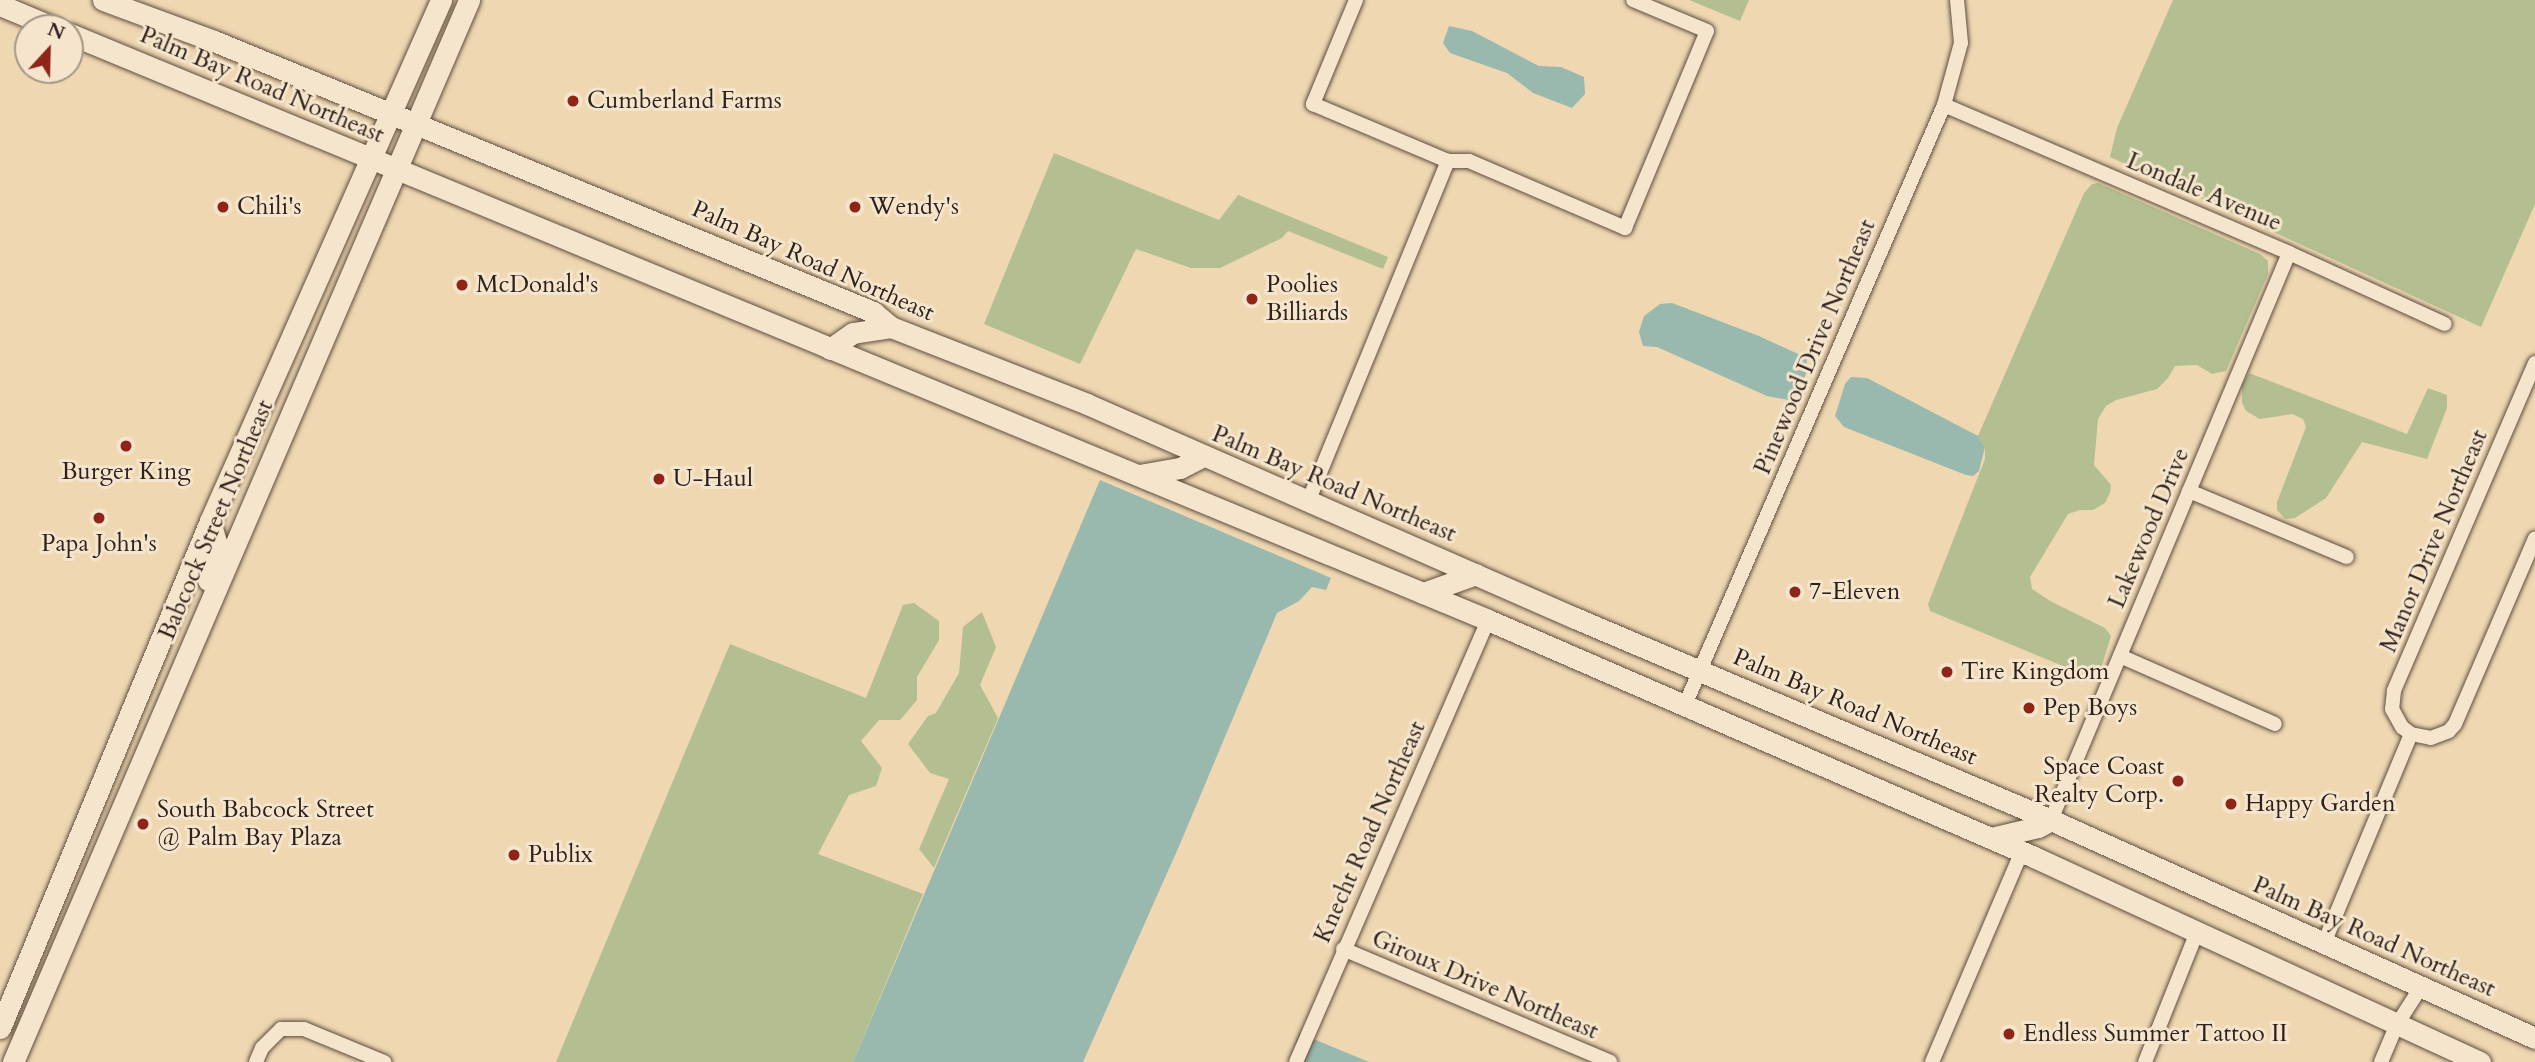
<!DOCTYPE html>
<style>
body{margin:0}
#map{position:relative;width:2535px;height:1062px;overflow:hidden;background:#eed7b1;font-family:Cardo,serif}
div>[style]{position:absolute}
.green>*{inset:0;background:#b3bf91}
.water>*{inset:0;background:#99b9af}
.roads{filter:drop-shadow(0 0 2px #5f4e41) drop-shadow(0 0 2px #5f4e41)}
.street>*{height:14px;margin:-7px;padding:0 7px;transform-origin:7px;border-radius:7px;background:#f4e5cc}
.secondary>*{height:21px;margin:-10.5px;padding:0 10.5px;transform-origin:10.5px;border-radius:10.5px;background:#f4e5cc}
.dots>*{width:19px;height:19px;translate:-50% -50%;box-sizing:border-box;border:4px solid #f4e5cc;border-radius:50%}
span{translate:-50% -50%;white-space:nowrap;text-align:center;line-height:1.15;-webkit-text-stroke:6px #f4e5cc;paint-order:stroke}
.street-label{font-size:24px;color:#2f211c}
.poi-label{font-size:24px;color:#2f211c}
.left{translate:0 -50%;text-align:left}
.right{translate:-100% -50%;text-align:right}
.north{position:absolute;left:14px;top:14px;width:70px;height:70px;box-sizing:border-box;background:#f4e5cc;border:2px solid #a59786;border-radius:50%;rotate:22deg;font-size:19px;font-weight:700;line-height:28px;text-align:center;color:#2f211c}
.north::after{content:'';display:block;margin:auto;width:24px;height:32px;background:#8f2418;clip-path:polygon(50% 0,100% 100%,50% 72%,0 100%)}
</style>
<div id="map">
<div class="green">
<i style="clip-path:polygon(1689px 0,1749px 0,1740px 21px)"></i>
<i style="clip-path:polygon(2173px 0,2535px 0,2535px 204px,2481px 327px,2110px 157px,2117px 128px)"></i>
<i style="clip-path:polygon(1054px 153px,1219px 220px,1238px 195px,1388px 257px,1383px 269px,1288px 231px,1282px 238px,1220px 268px,1191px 268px,1136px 249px,1080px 364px,984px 324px)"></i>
<i style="clip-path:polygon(2098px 183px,2260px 254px,2268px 261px,2268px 274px,2226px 371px,2212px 374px,2197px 365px,2175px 366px,2168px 378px,2157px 389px,2116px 400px,2106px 406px,2098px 419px,2094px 465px,2111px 485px,2110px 493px,2105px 503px,2093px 510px,2080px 510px,2068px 514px,2030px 577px,2032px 589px,2052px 602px,2105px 628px,2111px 636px,2100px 672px,2092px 678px,1930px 611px,1928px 604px,1985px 459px,1985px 447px,1978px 436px,2084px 193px,2092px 184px)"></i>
<i style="clip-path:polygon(2249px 373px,2407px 434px,2428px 388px,2447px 395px,2447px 408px,2427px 459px,2362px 442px,2326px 498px,2295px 518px,2285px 519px,2277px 510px,2277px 502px,2306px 427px,2303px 419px,2292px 414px,2260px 419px,2246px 411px,2242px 403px,2242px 385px)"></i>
<i style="clip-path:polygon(914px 603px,939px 621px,939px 640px,917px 677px,917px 700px,900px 720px,879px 720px,861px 741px,882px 768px,876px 786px,849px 795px,818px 854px,923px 894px,853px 1062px,556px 1062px,730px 644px,866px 698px,903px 605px)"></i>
<i style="clip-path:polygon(982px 612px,996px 647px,980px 685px,998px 718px,934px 868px,919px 849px,949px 779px,930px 773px,908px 744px,928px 716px,936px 713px,959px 673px,963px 627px)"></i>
</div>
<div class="water">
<i style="clip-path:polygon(1449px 26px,1472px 31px,1539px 66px,1561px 67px,1584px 77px,1585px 94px,1572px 108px,1533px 93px,1507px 73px,1450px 53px,1443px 43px)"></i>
<i style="clip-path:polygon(1672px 303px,1759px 336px,1807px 358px,1806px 374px,1793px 401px,1767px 396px,1657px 347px,1643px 346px,1639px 332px,1644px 316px,1660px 304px)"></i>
<i style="clip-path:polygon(1851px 377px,1867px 378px,1978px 436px,1985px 447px,1979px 471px,1973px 476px,1966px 475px,1844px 427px,1835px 416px,1845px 384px)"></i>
<i style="clip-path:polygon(1100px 480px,1331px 578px,1326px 590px,1312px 587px,1299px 601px,1277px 613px,1180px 844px,1083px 1062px,853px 1062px)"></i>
<i style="clip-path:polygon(1299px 1033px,1369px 1062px,1289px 1062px)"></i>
</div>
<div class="roads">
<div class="street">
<i style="left:1356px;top:0;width:113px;rotate:112.5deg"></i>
<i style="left:1313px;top:104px;width:147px;rotate:22.9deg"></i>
<i style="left:1448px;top:161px;width:21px"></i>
<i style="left:1469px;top:161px;width:170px;rotate:23.2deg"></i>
<i style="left:1625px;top:228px;width:213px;rotate:-67.4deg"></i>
<i style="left:1707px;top:31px;width:80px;rotate:-157.3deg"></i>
<i style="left:1944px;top:105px;width:375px;rotate:23.2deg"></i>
<i style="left:2289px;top:253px;width:171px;rotate:24.5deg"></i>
<i style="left:2535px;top:363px;width:357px;rotate:113.3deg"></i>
<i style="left:2394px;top:691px;width:18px;rotate:96deg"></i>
<i style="left:2392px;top:709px;width:21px;rotate:61deg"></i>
<i style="left:2402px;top:727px;width:11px;rotate:38deg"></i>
<i style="left:2411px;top:734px;width:20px;rotate:11deg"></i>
<i style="left:2431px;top:738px;width:19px;rotate:-21deg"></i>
<i style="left:2449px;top:731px;width:9px;rotate:-49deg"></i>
<i style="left:2455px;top:724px;width:202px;rotate:-66.7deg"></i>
<i style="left:2189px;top:491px;width:171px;rotate:22.7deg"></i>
<i style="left:1308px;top:502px;width:369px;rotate:-67.7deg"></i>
<i style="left:2120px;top:656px;width:169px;rotate:23.7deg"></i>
<i style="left:1685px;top:705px;width:654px;rotate:-66.65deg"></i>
<i style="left:1944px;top:105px;width:64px;rotate:-74.7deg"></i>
<i style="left:1961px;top:43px;width:43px;rotate:-95.3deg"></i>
<i style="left:2051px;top:820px;width:615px;rotate:-67.23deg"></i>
<i style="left:2324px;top:943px;width:226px;rotate:-67.4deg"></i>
<i style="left:1343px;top:949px;width:290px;rotate:22.9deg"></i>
<i style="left:256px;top:1062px;width:15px;rotate:-67deg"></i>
<i style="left:262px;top:1048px;width:27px;rotate:-45deg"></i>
<i style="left:281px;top:1029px;width:23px"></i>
<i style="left:304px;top:1029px;width:87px;rotate:22.4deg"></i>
<i style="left:1296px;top:1062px;width:482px;rotate:-66.5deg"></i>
<i style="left:1932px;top:1062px;width:229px;rotate:-66.9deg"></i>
<i style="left:2145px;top:1062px;width:140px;rotate:-68.2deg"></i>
<i style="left:2381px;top:1062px;width:39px;rotate:-67deg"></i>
<i style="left:2396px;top:1026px;width:46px;rotate:-57.3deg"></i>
</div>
<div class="secondary">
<i style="left:103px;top:0;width:118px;rotate:20.3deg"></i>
<i style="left:214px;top:41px;width:713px;rotate:22.35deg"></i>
<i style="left:873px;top:312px;width:23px;rotate:40deg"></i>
<i style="left:891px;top:327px;width:211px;rotate:21.4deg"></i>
<i style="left:1087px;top:404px;width:533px;rotate:23.68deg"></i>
<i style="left:1575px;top:618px;width:517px;rotate:22.99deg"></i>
<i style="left:2051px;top:820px;width:531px;rotate:24.25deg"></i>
<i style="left:0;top:5px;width:60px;rotate:22.7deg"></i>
<i style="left:70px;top:34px;width:1534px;rotate:22.45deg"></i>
<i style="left:1488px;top:620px;width:595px;rotate:23.46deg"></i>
<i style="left:2034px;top:857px;width:491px;rotate:24.7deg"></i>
<i style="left:830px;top:349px;width:28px;rotate:-35deg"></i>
<i style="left:853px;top:333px;width:38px;rotate:-9deg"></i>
<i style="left:1139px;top:475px;width:42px;rotate:-9.7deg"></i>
<i style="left:1180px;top:468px;width:27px;rotate:-27deg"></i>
<i style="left:208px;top:580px;width:15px;rotate:-67deg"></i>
<i style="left:214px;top:566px;width:24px;rotate:-85deg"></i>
<i style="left:216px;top:542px;width:22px;rotate:-106deg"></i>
<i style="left:1423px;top:593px;width:56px;rotate:-19.7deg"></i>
<i style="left:1991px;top:838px;width:48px;rotate:-13.2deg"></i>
<i style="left:2038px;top:827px;width:15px;rotate:-28deg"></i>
<i style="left:0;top:1028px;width:549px;rotate:-67.5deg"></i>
<i style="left:210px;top:521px;width:570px;rotate:-66.09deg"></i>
<i style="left:13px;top:1062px;width:1156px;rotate:-66.76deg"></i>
</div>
</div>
<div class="dots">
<i style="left:573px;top:101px;background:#8f2418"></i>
<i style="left:223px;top:207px;background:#8f2418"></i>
<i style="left:855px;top:207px;background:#8f2418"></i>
<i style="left:462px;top:285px;background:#8f2418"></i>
<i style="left:1252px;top:299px;background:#8f2418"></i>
<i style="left:126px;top:446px;background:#8f2418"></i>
<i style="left:659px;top:479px;background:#8f2418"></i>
<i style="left:99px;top:518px;background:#8f2418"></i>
<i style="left:1795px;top:592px;background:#8f2418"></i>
<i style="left:1947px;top:672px;background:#8f2418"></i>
<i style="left:2029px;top:708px;background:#8f2418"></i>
<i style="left:2178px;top:781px;background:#8f2418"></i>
<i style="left:2231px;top:804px;background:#8f2418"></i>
<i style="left:143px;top:824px;background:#8f2418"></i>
<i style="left:514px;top:855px;background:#8f2418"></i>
<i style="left:2009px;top:1034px;background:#8f2418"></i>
</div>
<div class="street-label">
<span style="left:262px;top:85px;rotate:23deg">Palm Bay Road Northeast</span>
<span style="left:2204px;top:192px;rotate:23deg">Londale Avenue</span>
<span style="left:813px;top:261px;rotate:24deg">Palm Bay Road Northeast</span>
<span style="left:1815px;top:347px;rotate:-67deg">Pinewood Drive Northeast</span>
<span style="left:1334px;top:484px;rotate:23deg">Palm Bay Road Northeast</span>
<span style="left:216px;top:520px;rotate:-67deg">Babcock Street Northeast</span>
<span style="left:2149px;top:528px;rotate:-67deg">Lakewood Drive</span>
<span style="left:2434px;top:541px;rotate:-67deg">Manor Drive Northeast</span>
<span style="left:1855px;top:707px;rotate:23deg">Palm Bay Road Northeast</span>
<span style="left:1370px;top:832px;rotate:-66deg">Knecht Road Northeast</span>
<span style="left:2374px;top:937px;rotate:24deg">Palm Bay Road Northeast</span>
<span style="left:1485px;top:985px;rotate:23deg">Giroux Drive Northeast</span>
</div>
<div class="poi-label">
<span class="left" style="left:587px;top:101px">Cumberland Farms</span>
<span class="left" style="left:237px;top:207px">Chili's</span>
<span class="left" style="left:869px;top:207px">Wendy's</span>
<span class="left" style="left:476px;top:285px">McDonald's</span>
<span class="left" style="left:1266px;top:299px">Poolies<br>Billiards</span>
<span style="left:126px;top:472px">Burger King</span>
<span class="left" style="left:673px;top:479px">U-Haul</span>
<span style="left:99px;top:544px">Papa John's</span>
<span class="left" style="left:1809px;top:592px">7-Eleven</span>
<span class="left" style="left:1961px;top:672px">Tire Kingdom</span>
<span class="left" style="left:2043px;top:708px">Pep Boys</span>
<span class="right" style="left:2164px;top:781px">Space Coast<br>Realty Corp.</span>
<span class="left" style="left:2245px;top:804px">Happy Garden</span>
<span class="left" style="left:157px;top:824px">South Babcock Street<br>@ Palm Bay Plaza</span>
<span class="left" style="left:528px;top:855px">Publix</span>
<span class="left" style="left:2023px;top:1034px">Endless Summer Tattoo II</span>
</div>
<div class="north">N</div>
</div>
